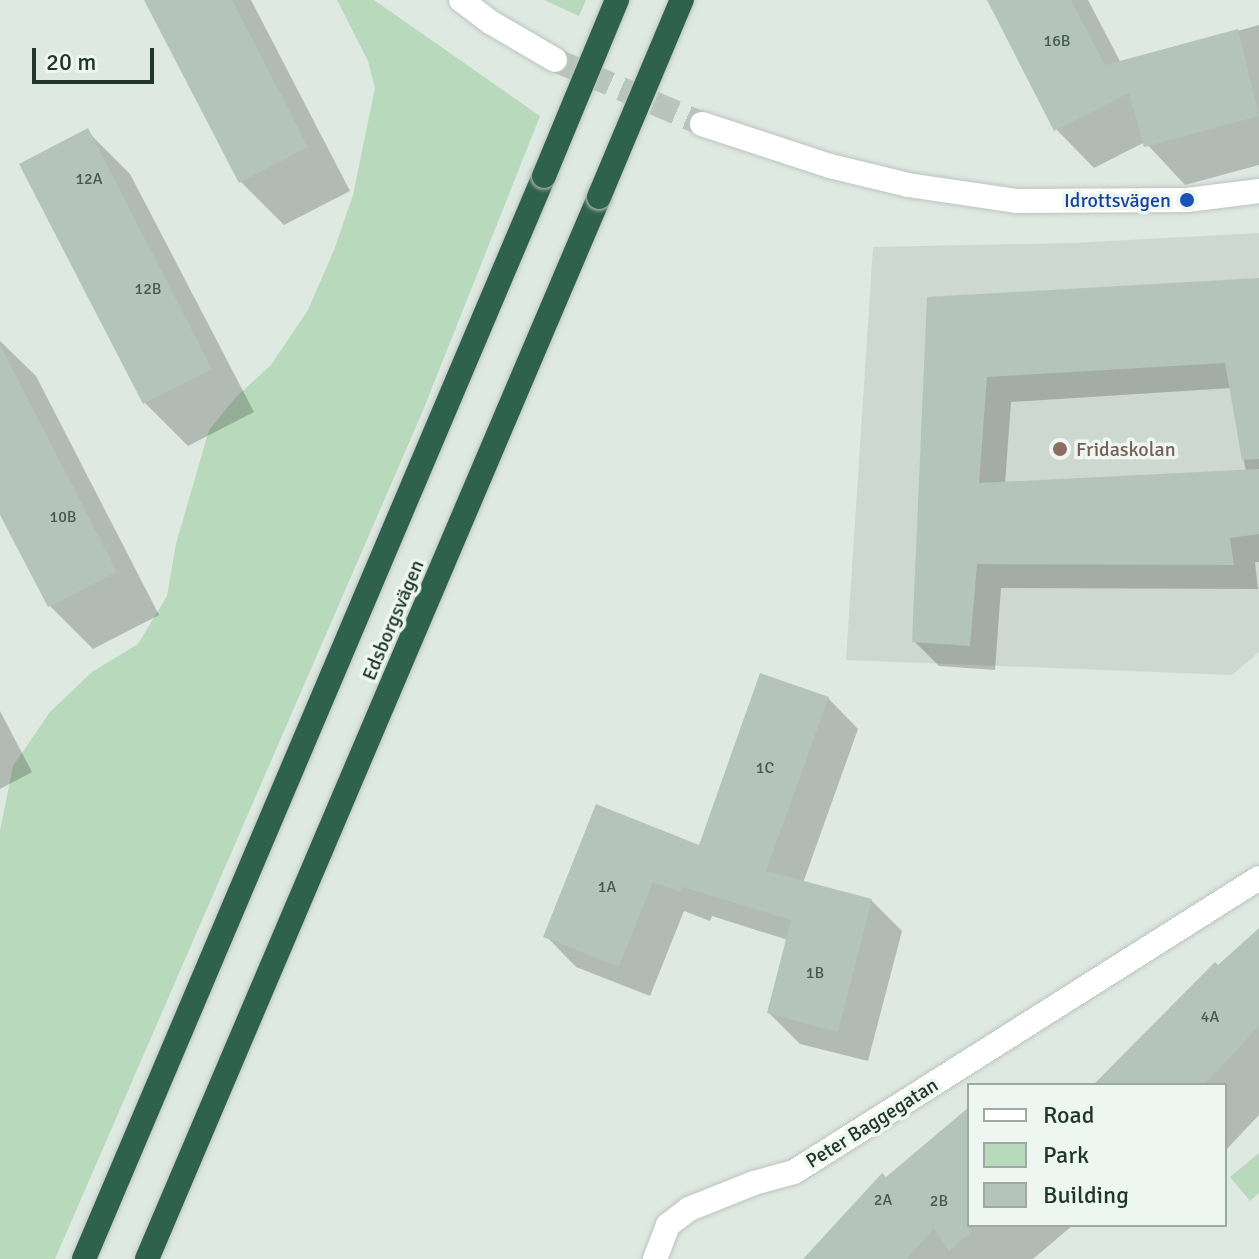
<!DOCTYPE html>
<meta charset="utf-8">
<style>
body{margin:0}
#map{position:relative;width:1259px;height:1259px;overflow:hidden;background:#dee9e2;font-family:Signika,sans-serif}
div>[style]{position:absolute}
.built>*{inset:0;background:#cdd8d1}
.green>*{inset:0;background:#b8d9bc}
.shadow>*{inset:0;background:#0003}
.building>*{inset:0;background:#b4c3bb}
.minor-tunnel>*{height:24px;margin-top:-12px;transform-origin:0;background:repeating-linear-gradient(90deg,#b8c5be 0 24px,transparent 0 36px)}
.roads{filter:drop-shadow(0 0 2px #bcc3c0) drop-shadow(0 0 2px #bcc3c0)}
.minor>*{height:24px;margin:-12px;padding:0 12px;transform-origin:12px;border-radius:12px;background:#fff}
.highway>*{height:24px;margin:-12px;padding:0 12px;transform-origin:12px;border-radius:12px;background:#2f614f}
.bridges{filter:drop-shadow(0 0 2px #bcc3c0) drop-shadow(0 0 2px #bcc3c0)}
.highway-bridge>*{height:24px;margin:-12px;padding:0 12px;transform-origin:12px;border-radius:12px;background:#2f614f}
.dots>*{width:22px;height:22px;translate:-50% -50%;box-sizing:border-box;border:4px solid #eef6f1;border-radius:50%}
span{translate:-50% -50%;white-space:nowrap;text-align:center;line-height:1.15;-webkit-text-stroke:7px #eef6f1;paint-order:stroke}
.number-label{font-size:16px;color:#465a51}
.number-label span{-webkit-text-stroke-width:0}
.transit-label{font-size:20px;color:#164399}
.right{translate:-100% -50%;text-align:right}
.education-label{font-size:20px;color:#785e54}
.left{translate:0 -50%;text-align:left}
.street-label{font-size:20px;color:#21372e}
.legend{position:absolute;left:967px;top:1083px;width:260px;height:144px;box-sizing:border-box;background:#eef6f1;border:2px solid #9caaa3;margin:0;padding:10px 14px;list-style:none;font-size:24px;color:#21372e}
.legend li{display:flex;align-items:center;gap:16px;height:40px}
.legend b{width:40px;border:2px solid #9caaa3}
.scale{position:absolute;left:32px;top:48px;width:122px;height:36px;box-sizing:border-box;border:4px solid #21372e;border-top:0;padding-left:10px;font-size:24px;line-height:28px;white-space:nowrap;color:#21372e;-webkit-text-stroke:6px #eef6f1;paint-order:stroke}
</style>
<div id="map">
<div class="built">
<i style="clip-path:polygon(1259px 233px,1259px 652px,1232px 675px,846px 660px,873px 247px,1072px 243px)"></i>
</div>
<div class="green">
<i style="clip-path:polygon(337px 0,374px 0,540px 116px,422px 413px,55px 1259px,0 1259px,0 831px,13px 766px,50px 712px,92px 672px,138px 644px,167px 596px,176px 544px,209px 430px,236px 397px,271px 365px,308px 310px,334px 250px,353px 195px,375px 88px,368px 61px)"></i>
<i style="clip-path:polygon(544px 0,586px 0,579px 16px)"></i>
<i style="clip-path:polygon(1259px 1153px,1259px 1193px,1250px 1201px,1230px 1177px)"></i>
</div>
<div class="shadow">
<i style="clip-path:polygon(147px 0,251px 0,350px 191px,284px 225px,241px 182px)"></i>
<i style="clip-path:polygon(989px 0,1088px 0,1121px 63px,1259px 25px,1259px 165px,1185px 185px,1145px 142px,1094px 168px,1056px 129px)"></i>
<i style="clip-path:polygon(87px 131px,130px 174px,254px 412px,188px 446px,145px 403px)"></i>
<i style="clip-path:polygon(evenodd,1259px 279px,1259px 562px,1255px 562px,1258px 589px,1001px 588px,995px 670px,939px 666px,914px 641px,929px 299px,1259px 279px,1231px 388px,1246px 472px,1005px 484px,1011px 402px,1231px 388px)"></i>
<i style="clip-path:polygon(0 341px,36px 376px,159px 615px,93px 649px,50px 606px,0 511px)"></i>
<i style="clip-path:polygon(828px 698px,858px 729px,803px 883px,871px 900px,902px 931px,868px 1061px,800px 1044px,769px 1013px,788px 940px,712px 916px,710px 921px,684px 911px,650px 996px,576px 967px,546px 936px,700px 847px)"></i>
<i style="clip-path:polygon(0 711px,32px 772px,0 789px)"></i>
<i style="clip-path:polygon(1259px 931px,1259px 1115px,1225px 1151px,1225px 1085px,1114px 1085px,1218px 968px)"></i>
<i style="clip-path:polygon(969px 1110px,969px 1225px,1073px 1225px,1033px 1259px,805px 1259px,886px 1180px)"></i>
</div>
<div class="building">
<i style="clip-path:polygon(144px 0,232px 0,308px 147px,239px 183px)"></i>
<i style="clip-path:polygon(987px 0,1071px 0,1105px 65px,1238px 29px,1259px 116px,1144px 147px,1129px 93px,1054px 131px)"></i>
<i style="clip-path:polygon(88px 128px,212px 369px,143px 404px,19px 164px)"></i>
<i style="clip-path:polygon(1259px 278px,1259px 459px,1242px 460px,1225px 363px,987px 377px,979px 483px,1259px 469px,1259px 534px,1230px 538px,1234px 565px,977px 564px,970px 646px,912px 642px,927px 297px)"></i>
<i style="clip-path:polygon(0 345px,117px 572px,48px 607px,0 515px)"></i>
<i style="clip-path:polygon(760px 673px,829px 697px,766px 871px,872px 899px,838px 1032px,767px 1013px,791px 920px,682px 887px,680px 892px,653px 882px,619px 967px,543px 937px,596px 804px,699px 845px)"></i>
<i style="clip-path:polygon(1259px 928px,1259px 1026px,1204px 1085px,1093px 1085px,1215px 962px,1218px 965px)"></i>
<i style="clip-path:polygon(969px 1107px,969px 1234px,949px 1251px,934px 1228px,907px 1259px,803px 1259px,882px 1173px,886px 1177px)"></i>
</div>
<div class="minor-tunnel">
<i style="left:555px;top:60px;width:160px;rotate:23.5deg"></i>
</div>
<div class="roads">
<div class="minor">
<i style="left:461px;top:0;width:39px;rotate:37deg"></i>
<i style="left:492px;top:23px;width:73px;rotate:30.4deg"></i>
<i style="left:702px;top:124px;width:135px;rotate:18.2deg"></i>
<i style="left:830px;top:166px;width:80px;rotate:13.7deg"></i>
<i style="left:908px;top:185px;width:109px;rotate:8.4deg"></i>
<i style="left:1016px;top:201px;width:171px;rotate:-0.3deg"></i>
<i style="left:1187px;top:200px;width:73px;rotate:-7.1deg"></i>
<i style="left:655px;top:1259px;width:36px;rotate:-69deg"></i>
<i style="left:668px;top:1225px;width:26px;rotate:-37deg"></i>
<i style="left:689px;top:1209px;width:70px;rotate:-21.8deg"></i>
<i style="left:754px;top:1183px;width:41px;rotate:-15.4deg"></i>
<i style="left:794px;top:1172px;width:550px;rotate:-32.3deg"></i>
</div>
<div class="highway">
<i style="left:84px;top:1259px;width:1177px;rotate:-66.99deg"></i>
<i style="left:147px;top:1259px;width:1154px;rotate:-66.94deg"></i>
</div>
</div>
<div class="bridges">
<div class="highway-bridge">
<i style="left:544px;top:176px;width:191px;rotate:-67.5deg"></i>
<i style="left:599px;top:197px;width:214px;rotate:-67.2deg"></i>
</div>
</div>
<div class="dots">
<i style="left:1187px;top:200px;background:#1a4fb4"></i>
<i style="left:1060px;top:449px;background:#8d6e63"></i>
</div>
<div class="number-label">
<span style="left:1057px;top:41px">16B</span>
<span style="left:89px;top:179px">12A</span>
<span style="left:148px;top:289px">12B</span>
<span style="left:63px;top:517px">10B</span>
<span style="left:765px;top:768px">1C</span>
<span style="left:607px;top:887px">1A</span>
<span style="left:815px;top:973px">1B</span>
<span style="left:1210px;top:1017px">4A</span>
<span style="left:883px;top:1200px">2A</span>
<span style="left:939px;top:1201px">2B</span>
</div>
<div class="transit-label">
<span class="right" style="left:1171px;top:200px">Idrottsvägen</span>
</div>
<div class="education-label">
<span class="left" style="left:1076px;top:449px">Fridaskolan</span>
</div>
<div class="street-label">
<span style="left:393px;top:620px;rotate:-67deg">Edsborgsvägen</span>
<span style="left:872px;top:1123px;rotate:-32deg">Peter Baggegatan</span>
</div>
<ul class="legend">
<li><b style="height:10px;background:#fff"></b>Road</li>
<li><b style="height:22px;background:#b8d9bc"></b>Park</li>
<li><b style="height:22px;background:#b4c3bb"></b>Building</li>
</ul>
<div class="scale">20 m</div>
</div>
